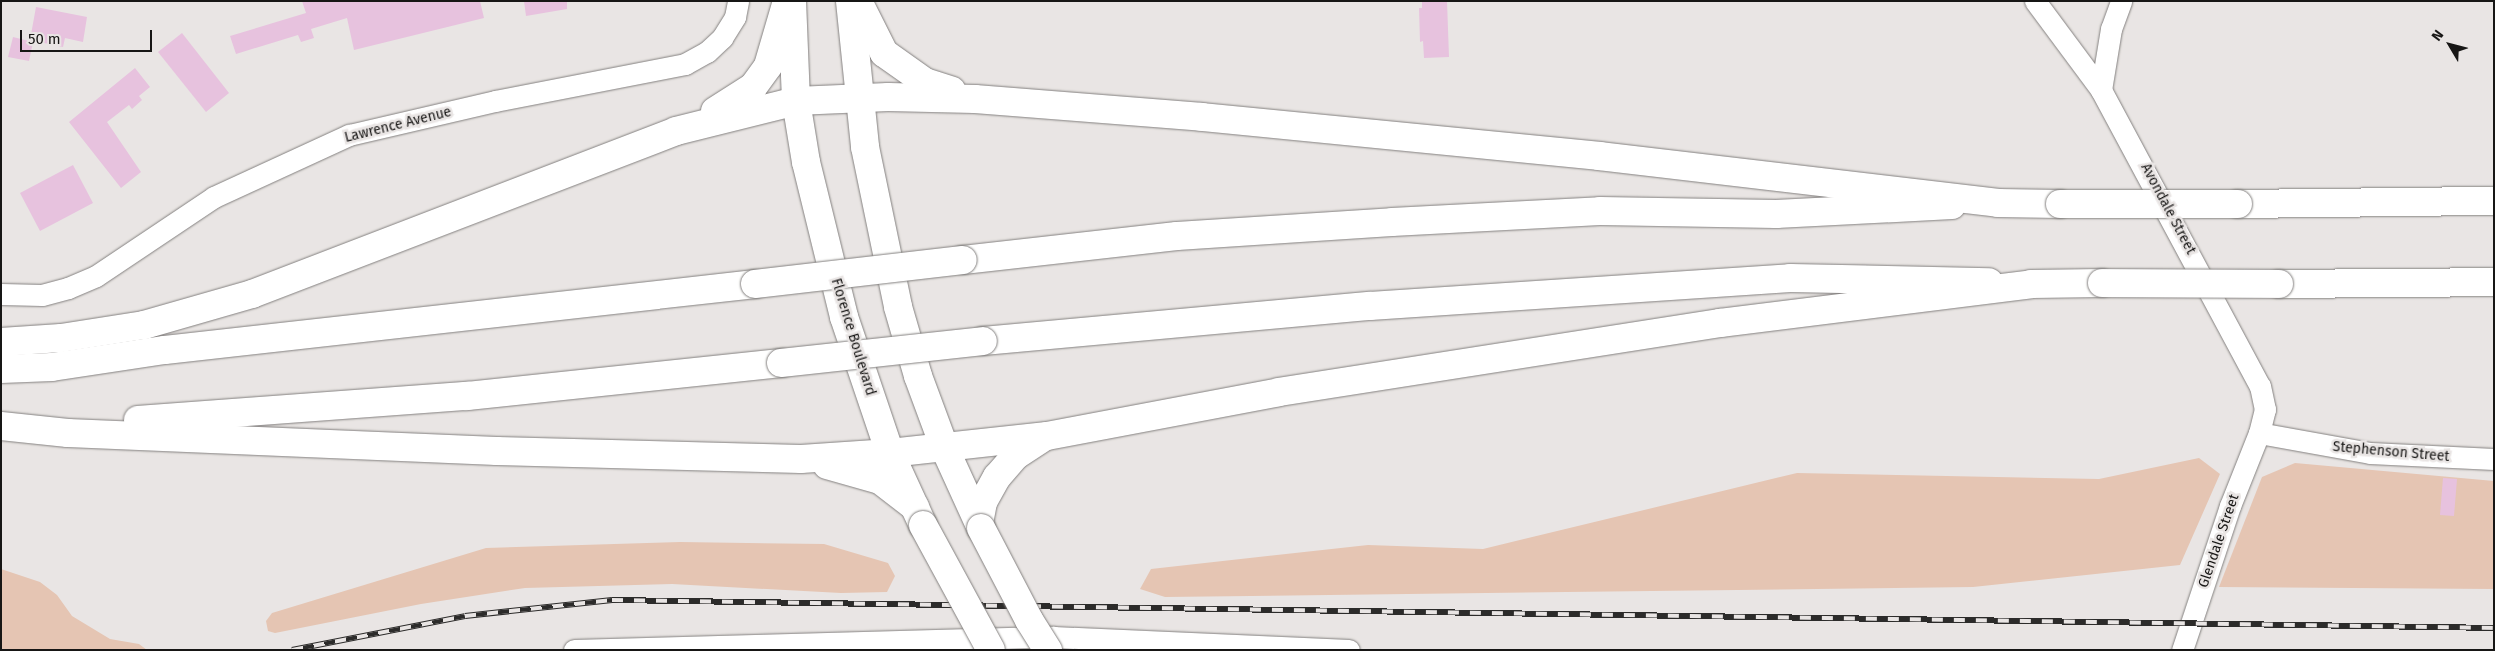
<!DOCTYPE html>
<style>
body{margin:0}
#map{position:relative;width:2495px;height:651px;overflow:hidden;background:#e9e5e4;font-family:"Fira Sans",sans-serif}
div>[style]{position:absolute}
.green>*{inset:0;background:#e5c5b3}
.building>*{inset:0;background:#e7c2de}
.roads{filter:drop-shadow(0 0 1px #83807f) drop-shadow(0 0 1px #83807f)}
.minor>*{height:21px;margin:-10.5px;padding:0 10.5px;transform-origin:10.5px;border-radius:10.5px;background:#fff}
.primary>*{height:28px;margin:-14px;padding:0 14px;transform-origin:14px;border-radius:14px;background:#fff}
.trunk>*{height:28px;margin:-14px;padding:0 14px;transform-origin:14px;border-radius:14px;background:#fff}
.rail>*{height:5.5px;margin-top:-2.75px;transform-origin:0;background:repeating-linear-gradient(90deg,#e9e5e4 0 11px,#2c2b2a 0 22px);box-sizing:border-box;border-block:1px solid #2c2b2a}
.bridges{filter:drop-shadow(0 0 1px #83807f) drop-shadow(0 0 1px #83807f)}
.primary-bridge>*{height:28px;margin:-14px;padding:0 14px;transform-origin:14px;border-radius:14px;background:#fff}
.trunk-bridge>*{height:28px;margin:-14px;padding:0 14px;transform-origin:14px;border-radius:14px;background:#fff}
span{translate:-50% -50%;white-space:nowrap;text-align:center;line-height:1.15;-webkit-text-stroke:5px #e9e5e4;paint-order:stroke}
.street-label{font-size:14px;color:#171615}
.frame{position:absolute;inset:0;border:2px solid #171615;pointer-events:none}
.north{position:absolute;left:2425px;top:20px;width:50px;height:50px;-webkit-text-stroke:4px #e9e5e4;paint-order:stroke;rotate:307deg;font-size:14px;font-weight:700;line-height:20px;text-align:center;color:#171615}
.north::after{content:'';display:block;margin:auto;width:18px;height:22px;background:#171615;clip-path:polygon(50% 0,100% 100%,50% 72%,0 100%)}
.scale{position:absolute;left:20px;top:30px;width:132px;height:22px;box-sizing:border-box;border:2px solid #171615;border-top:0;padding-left:6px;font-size:15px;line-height:18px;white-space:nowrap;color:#171615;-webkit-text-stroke:4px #e9e5e4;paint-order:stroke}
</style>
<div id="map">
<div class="green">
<i style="clip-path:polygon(2199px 458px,2220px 474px,2180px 565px,1973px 587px,1165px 597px,1140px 589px,1151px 569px,1368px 545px,1483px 549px,1797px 473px,2099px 479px)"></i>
<i style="clip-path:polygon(2295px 463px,2494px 481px,2494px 589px,2219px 587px,2262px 477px)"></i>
<i style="clip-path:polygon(680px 542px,824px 544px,888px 563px,895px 576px,887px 592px,841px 593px,672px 584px,525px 588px,421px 604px,275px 633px,268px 631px,266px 621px,272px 613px,486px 548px)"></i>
<i style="clip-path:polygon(1px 569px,40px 582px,57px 595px,72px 616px,110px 639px,139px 644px,147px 650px,1px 650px)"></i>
</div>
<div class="building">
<i style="clip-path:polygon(302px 1px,480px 1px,484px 18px,354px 50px,347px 18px,311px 29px,314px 38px,301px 42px,298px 35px,236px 54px,230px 36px,306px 13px)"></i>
<i style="clip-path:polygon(524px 1px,567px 1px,567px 9px,526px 16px)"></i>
<i style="clip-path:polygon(1422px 1px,1447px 1px,1449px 57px,1424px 58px,1423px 41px,1420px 42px,1419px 8px,1422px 8px)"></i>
<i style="clip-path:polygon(36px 7px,87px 17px,83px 42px,65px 38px,63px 47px,30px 40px)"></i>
<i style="clip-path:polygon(182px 33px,229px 93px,206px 112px,158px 52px)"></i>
<i style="clip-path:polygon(13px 37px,33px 42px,29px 61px,8px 57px)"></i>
<i style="clip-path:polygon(135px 68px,150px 87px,139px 96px,142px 100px,132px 109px,129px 105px,107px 122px,141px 172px,121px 188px,69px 122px)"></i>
<i style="clip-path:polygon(73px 165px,93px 203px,40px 231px,20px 193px)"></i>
<i style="clip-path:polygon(2443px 478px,2457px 479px,2454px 516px,2440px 515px)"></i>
</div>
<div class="roads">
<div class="minor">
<i style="left:2035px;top:1px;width:111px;rotate:53.4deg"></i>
<i style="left:2101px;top:90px;width:336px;rotate:61.8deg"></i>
<i style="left:2260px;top:386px;width:24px;rotate:78deg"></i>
<i style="left:2265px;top:409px;width:25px;rotate:104deg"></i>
<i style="left:2259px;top:433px;width:79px;rotate:111.7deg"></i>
<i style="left:2230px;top:506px;width:152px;rotate:108.4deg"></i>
<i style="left:2101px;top:90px;width:62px;rotate:-80.7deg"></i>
<i style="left:2111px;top:29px;width:30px;rotate:-70deg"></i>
<i style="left:1px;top:294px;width:41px;rotate:1.4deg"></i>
<i style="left:42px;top:295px;width:27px;rotate:-15deg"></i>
<i style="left:68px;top:288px;width:30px;rotate:-23deg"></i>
<i style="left:96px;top:276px;width:142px;rotate:-33.8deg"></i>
<i style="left:214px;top:197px;width:149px;rotate:-24.7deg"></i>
<i style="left:349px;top:135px;width:150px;rotate:-13.1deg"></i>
<i style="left:495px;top:101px;width:194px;rotate:-11deg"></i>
<i style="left:685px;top:64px;width:25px;rotate:-29deg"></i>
<i style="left:707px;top:52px;width:21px;rotate:-43deg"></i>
<i style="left:722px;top:38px;width:25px;rotate:-58deg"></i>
<i style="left:735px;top:17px;width:16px;rotate:-79deg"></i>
<i style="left:2259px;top:433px;width:113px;rotate:10.2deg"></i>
<i style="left:2370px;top:453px;width:124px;rotate:2.8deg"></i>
<i style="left:574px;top:650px;width:479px;rotate:-1.6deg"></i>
<i style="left:1053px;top:637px;width:296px;rotate:2.5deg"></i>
</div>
<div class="primary">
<i style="left:715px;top:111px;width:45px;rotate:-32.3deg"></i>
<i style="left:753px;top:87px;width:26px;rotate:-54deg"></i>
<i style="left:768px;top:66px;width:68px;rotate:-73.7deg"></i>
<i style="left:963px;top:260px;width:215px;rotate:-6.4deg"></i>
<i style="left:1177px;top:236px;width:215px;rotate:-3.7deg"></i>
<i style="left:1392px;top:222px;width:208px;rotate:-3deg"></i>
<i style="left:1600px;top:211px;width:176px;rotate:1deg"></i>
<i style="left:1776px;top:214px;width:176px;rotate:-2.9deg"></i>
<i style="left:983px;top:341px;width:389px;rotate:-5.2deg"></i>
<i style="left:1370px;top:306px;width:421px;rotate:-3.8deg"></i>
<i style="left:1790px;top:278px;width:199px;rotate:1.2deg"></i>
<i style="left:1px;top:342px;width:60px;rotate:-3.8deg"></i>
<i style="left:61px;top:338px;width:84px;rotate:-8.9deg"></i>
<i style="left:144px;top:325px;width:112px;rotate:-16deg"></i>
<i style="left:252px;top:294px;width:454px;rotate:-21deg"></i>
<i style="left:676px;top:131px;width:124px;rotate:-14deg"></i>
<i style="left:1px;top:369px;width:51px;rotate:-2.2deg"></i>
<i style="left:52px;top:367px;width:114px;rotate:-8.6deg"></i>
<i style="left:165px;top:350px;width:594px;rotate:-6.38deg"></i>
<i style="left:138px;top:420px;width:330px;rotate:-4.2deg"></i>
<i style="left:467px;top:396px;width:316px;rotate:-6deg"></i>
<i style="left:1px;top:426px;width:67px;rotate:6deg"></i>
<i style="left:68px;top:433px;width:429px;rotate:2.4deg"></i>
<i style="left:497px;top:451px;width:304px;rotate:1.5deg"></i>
<i style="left:801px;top:459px;width:89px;rotate:-3.9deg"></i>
<i style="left:827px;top:465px;width:55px;rotate:15.8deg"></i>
<i style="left:880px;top:480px;width:44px;rotate:37.6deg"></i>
</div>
<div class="trunk">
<i style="left:792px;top:1px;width:100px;rotate:87.7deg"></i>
<i style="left:796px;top:101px;width:62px;rotate:80.7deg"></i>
<i style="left:806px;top:162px;width:160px;rotate:76.2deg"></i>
<i style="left:844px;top:317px;width:144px;rotate:71.3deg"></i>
<i style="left:890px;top:453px;width:79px;rotate:65.4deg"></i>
<i style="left:850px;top:1px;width:147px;rotate:84.1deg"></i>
<i style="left:865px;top:147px;width:163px;rotate:78.3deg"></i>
<i style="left:898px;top:307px;width:72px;rotate:73.8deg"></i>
<i style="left:918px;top:376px;width:78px;rotate:69.7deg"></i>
<i style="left:945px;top:449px;width:87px;rotate:65.5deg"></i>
<i style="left:858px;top:1px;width:58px;rotate:63.4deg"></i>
<i style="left:884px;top:53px;width:50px;rotate:35.3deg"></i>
<i style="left:925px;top:82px;width:28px;rotate:18deg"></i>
<i style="left:796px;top:101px;width:92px;rotate:-2.5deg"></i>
<i style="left:888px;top:97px;width:87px;rotate:1.3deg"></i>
<i style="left:975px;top:99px;width:228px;rotate:4.5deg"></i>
<i style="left:1202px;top:117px;width:399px;rotate:5.6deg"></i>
<i style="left:1599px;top:156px;width:402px;rotate:6.7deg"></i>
<i style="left:1998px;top:203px;width:62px;rotate:0.9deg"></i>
<i style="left:2238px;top:204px;width:256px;rotate:-0.7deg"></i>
<i style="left:2279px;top:284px;width:215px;rotate:-0.5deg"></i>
<i style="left:890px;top:453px;width:158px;rotate:-6.2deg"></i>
<i style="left:1047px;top:436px;width:236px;rotate:-10.7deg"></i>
<i style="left:1279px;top:392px;width:446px;rotate:-8.9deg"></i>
<i style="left:1720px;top:323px;width:313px;rotate:-7.1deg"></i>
<i style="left:2031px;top:284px;width:71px;rotate:-0.8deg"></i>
<i style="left:979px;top:523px;width:21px;rotate:-79deg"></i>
<i style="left:983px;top:502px;width:29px;rotate:-61deg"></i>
<i style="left:997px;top:477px;width:28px;rotate:-49deg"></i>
<i style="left:1015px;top:456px;width:31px;rotate:-33deg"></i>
</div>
</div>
<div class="rail">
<i style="left:292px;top:650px;width:176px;rotate:-11.1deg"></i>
<i style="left:465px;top:616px;width:148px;rotate:-6.2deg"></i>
<i style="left:612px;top:600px;width:1882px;rotate:0.85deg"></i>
</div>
<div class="bridges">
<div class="primary-bridge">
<i style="left:755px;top:284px;width:209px;rotate:-6.6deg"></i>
<i style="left:781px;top:363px;width:203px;rotate:-6.2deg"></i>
</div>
<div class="trunk-bridge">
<i style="left:2060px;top:204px;width:178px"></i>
<i style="left:2102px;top:283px;width:177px;rotate:0.3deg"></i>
<i style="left:923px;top:525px;width:142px;rotate:61.5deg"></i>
<i style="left:981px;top:528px;width:104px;rotate:62.4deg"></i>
<i style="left:1029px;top:620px;width:36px;rotate:58deg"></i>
</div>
</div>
<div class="street-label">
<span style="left:398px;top:125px;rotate:-14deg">Lawrence Avenue</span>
<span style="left:2168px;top:209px;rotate:62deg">Avondale Street</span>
<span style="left:853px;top:337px;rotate:73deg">Florence Boulevard</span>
<span style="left:2391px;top:452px;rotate:5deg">Stephenson Street</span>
<span style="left:2219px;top:541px;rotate:-71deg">Glendale Street</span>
</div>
<div class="frame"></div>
<div class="north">N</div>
<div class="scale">50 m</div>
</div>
